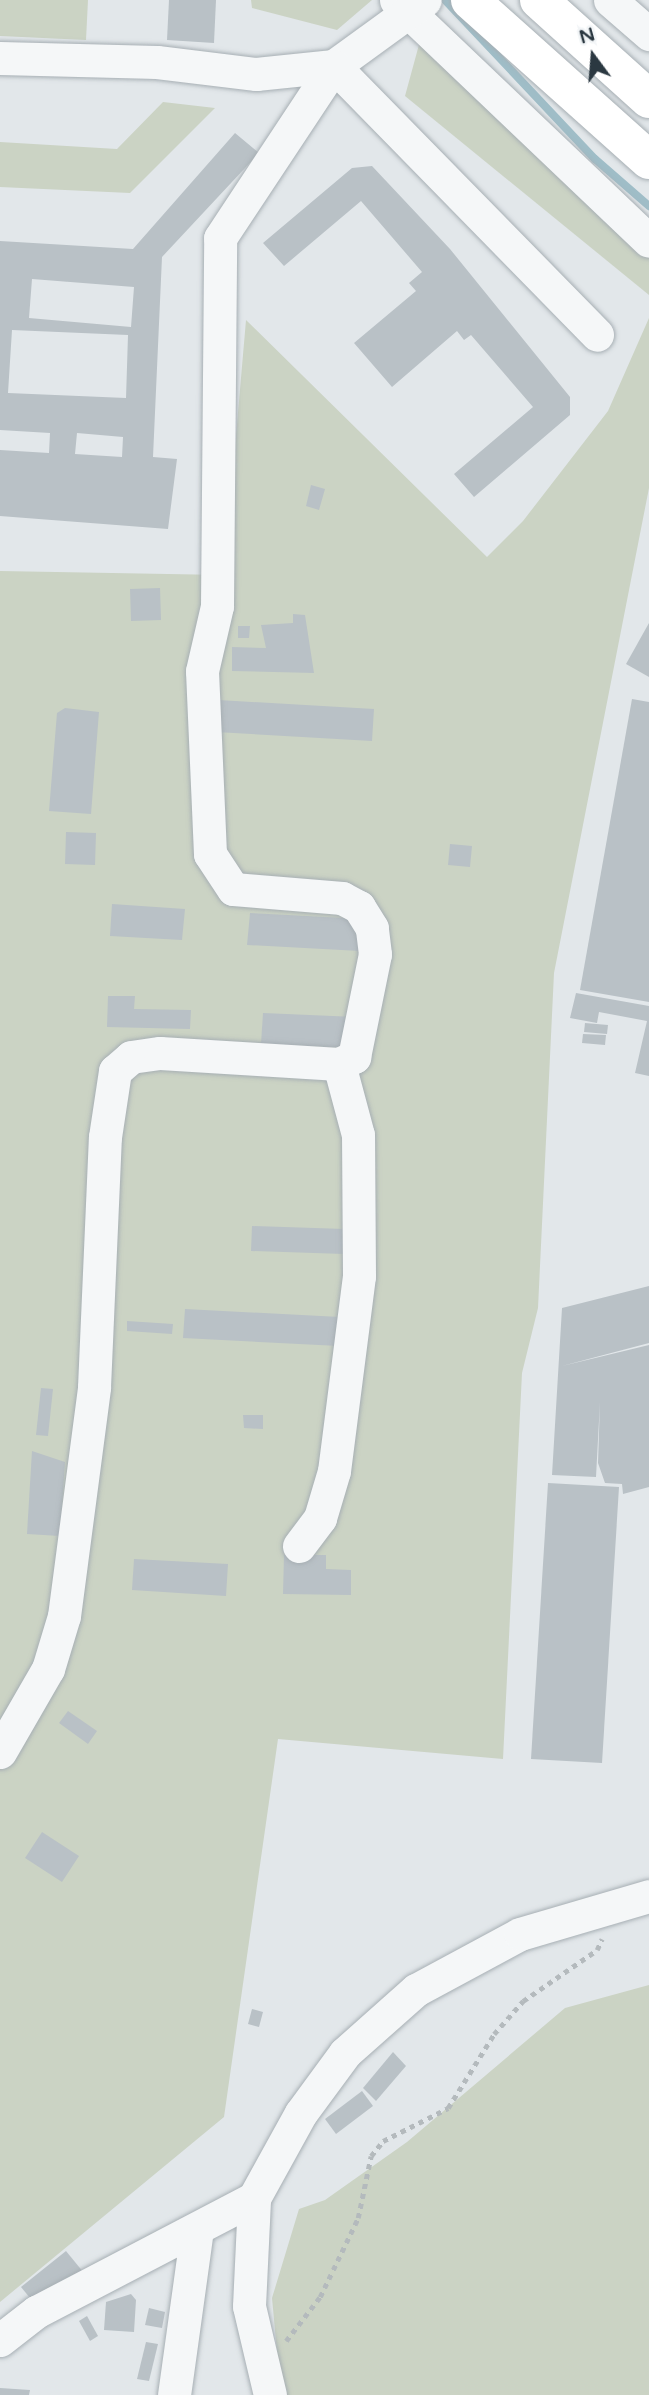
<!DOCTYPE html>
<style>
body{margin:0}
#map{position:relative;width:649px;height:2395px;overflow:hidden;background:#e2e7ea;font-family:"Varela Round",sans-serif}
div>[style]{position:absolute}
.green>*{inset:0;background:#cbd3c4}
.stream>*{height:8px;margin:-4px;padding:0 4px;transform-origin:4px;border-radius:4px;background:#9fbdc7}
.building>*{inset:0;background:#b9c1c6}
.path>*{height:4.5px;margin-top:-2.25px;transform-origin:0;background:repeating-linear-gradient(90deg,#b4babd 0 5px,transparent 0 10px)}
.roads{filter:drop-shadow(0 0 2px #a7afb4) drop-shadow(0 0 2px #a7afb4)}
.minor>*{height:33px;margin:-16.5px;padding:0 16.5px;transform-origin:16.5px;border-radius:16.5px;background:#f5f7f8}
.major>*{height:38px;margin:-19px;padding:0 19px;transform-origin:19px;border-radius:19px;background:#fff}
span{translate:-50% -50%;white-space:nowrap;text-align:center;line-height:1.15;-webkit-text-stroke:6px #f2f5f7;paint-order:stroke}
.north{position:absolute;left:558px;top:21px;width:70px;height:70px;-webkit-text-stroke:5px #f2f5f7;paint-order:stroke;rotate:344deg;font-size:19px;font-weight:700;line-height:28px;text-align:center;color:#2b3841}
.north::after{content:'';display:block;margin:auto;width:24px;height:32px;background:#2b3841;clip-path:polygon(50% 0,100% 100%,50% 72%,0 100%)}
</style>
<div id="map">
<div class="green">
<i style="clip-path:polygon(0 0,88px 0,86px 40px,0 36px)"></i>
<i style="clip-path:polygon(251px 0,372px 0,337px 30px,252px 8px)"></i>
<i style="clip-path:polygon(423px 30px,649px 242px,649px 295px,405px 96px)"></i>
<i style="clip-path:polygon(163px 102px,215px 108px,130px 193px,0 187px,0 142px,117px 149px)"></i>
<i style="clip-path:polygon(649px 318px,649px 488px,554px 973px,538px 1308px,522px 1373px,503px 1759px,278px 1739px,224px 2117px,0 2302px,0 571px,224px 575px,246px 320px,487px 557px,523px 521px,608px 411px)"></i>
<i style="clip-path:polygon(649px 1985px,649px 2395px,281px 2395px,272px 2298px,299px 2209px,325px 2200px,407px 2142px,565px 2008px)"></i>
</div>
<div class="stream">
<i style="left:445px;top:0;width:219px;rotate:46.7deg"></i>
<i style="left:595px;top:159px;width:72px;rotate:41deg"></i>
</div>
<div class="building">
<i style="clip-path:polygon(169px 0,216px 0,214px 43px,167px 40px)"></i>
<i style="clip-path:polygon(evenodd,235px 133px,259px 153px,162px 257px,153px 457px,177px 459px,168px 529px,0 516px,0 450px,49px 453px,50px 433px,0 430px,0 241px,133px 249px,235px 133px,32px 279px,134px 287px,131px 327px,29px 318px,32px 279px,235px 133px,12px 330px,128px 335px,126px 398px,8px 393px,12px 330px,235px 133px,77px 433px,123px 437px,122px 457px,75px 454px,77px 433px)"></i>
<i style="clip-path:polygon(372px 166px,450px 249px,570px 397px,570px 415px,474px 497px,454px 474px,533px 407px,471px 335px,464px 340px,457px 331px,392px 387px,354px 343px,416px 291px,409px 283px,422px 272px,361px 201px,284px 266px,263px 243px,352px 168px)"></i>
<i style="clip-path:polygon(311px 485px,325px 489px,319px 510px,306px 506px)"></i>
<i style="clip-path:polygon(160px 588px,161px 620px,131px 621px,130px 589px)"></i>
<i style="clip-path:polygon(293px 614px,305px 615px,314px 673px,232px 671px,232px 647px,266px 648px,261px 625px,293px 623px)"></i>
<i style="clip-path:polygon(649px 623px,649px 677px,626px 664px)"></i>
<i style="clip-path:polygon(238px 626px,250px 626px,249px 638px,238px 638px)"></i>
<i style="clip-path:polygon(632px 699px,649px 702px,649px 1002px,580px 990px)"></i>
<i style="clip-path:polygon(218px 700px,374px 709px,372px 741px,216px 732px)"></i>
<i style="clip-path:polygon(65px 708px,99px 712px,91px 814px,49px 811px,57px 713px)"></i>
<i style="clip-path:polygon(66px 832px,96px 833px,95px 865px,65px 864px)"></i>
<i style="clip-path:polygon(450px 844px,472px 846px,470px 867px,448px 865px)"></i>
<i style="clip-path:polygon(112px 904px,185px 909px,182px 940px,110px 936px)"></i>
<i style="clip-path:polygon(250px 913px,363px 919px,360px 951px,247px 945px)"></i>
<i style="clip-path:polygon(576px 993px,649px 1006px,649px 1076px,635px 1073px,647px 1021px,599px 1012px,597px 1023px,570px 1018px)"></i>
<i style="clip-path:polygon(108px 996px,135px 996px,134px 1009px,191px 1010px,190px 1029px,107px 1027px)"></i>
<i style="clip-path:polygon(263px 1013px,356px 1017px,354px 1048px,261px 1044px)"></i>
<i style="clip-path:polygon(585px 1023px,608px 1025px,607px 1034px,584px 1032px)"></i>
<i style="clip-path:polygon(583px 1034px,606px 1035px,605px 1045px,582px 1043px)"></i>
<i style="clip-path:polygon(252px 1226px,345px 1229px,344px 1254px,251px 1251px)"></i>
<i style="clip-path:polygon(649px 1286px,649px 1343px,562px 1366px,649px 1345px,649px 1487px,623px 1494px,622px 1484px,605px 1483px,598px 1463px,600px 1402px,596px 1477px,552px 1475px,562px 1308px)"></i>
<i style="clip-path:polygon(185px 1309px,340px 1317px,339px 1346px,183px 1338px)"></i>
<i style="clip-path:polygon(127px 1321px,173px 1324px,172px 1334px,127px 1331px)"></i>
<i style="clip-path:polygon(41px 1388px,53px 1389px,48px 1436px,36px 1435px)"></i>
<i style="clip-path:polygon(243px 1415px,263px 1415px,263px 1429px,244px 1428px)"></i>
<i style="clip-path:polygon(32px 1451px,65px 1462px,60px 1536px,27px 1534px)"></i>
<i style="clip-path:polygon(548px 1483px,619px 1487px,602px 1763px,531px 1759px)"></i>
<i style="clip-path:polygon(284px 1555px,326px 1555px,326px 1569px,351px 1570px,351px 1595px,283px 1594px)"></i>
<i style="clip-path:polygon(134px 1559px,228px 1564px,226px 1596px,132px 1590px)"></i>
<i style="clip-path:polygon(68px 1711px,97px 1731px,88px 1744px,59px 1723px)"></i>
<i style="clip-path:polygon(42px 1832px,79px 1856px,62px 1882px,25px 1858px)"></i>
<i style="clip-path:polygon(252px 2009px,263px 2012px,259px 2027px,248px 2024px)"></i>
<i style="clip-path:polygon(393px 2052px,406px 2066px,376px 2101px,363px 2088px)"></i>
<i style="clip-path:polygon(362px 2091px,373px 2106px,336px 2134px,325px 2119px)"></i>
<i style="clip-path:polygon(66px 2251px,84px 2273px,39px 2309px,21px 2287px)"></i>
<i style="clip-path:polygon(131px 2294px,136px 2300px,134px 2332px,104px 2330px,106px 2302px)"></i>
<i style="clip-path:polygon(149px 2308px,165px 2312px,162px 2328px,145px 2325px)"></i>
<i style="clip-path:polygon(87px 2316px,98px 2336px,90px 2341px,79px 2321px)"></i>
<i style="clip-path:polygon(146px 2342px,158px 2344px,149px 2381px,137px 2379px)"></i>
<i style="clip-path:polygon(0 2388px,30px 2390px,29px 2395px,0 2395px)"></i>
</div>
<div class="path">
<i style="left:286px;top:2341px;width:56px;rotate:-52.3deg"></i>
<i style="left:320px;top:2297px;width:88px;rotate:-64.3deg"></i>
<i style="left:358px;top:2218px;width:63px;rotate:-78.2deg"></i>
<i style="left:371px;top:2156px;width:19px;rotate:-51deg"></i>
<i style="left:383px;top:2141px;width:73px;rotate:-26.9deg"></i>
<i style="left:448px;top:2108px;width:87px;rotate:-58.1deg"></i>
<i style="left:494px;top:2034px;width:44px;rotate:-48.7deg"></i>
<i style="left:523px;top:2001px;width:90px;rotate:-34.6deg"></i>
<i style="left:597px;top:1950px;width:12px;rotate:-66deg"></i>
</div>
<div class="roads">
<div class="minor">
<i style="left:396px;top:0;width:349px;rotate:43.6deg"></i>
<i style="left:610px;top:0;width:52px;rotate:41.1deg"></i>
<i style="left:0;top:58px;width:157px;rotate:1.5deg"></i>
<i style="left:157px;top:62px;width:100px;rotate:6.9deg"></i>
<i style="left:256px;top:74px;width:78px;rotate:-5.9deg"></i>
<i style="left:334px;top:66px;width:112px;rotate:-36deg"></i>
<i style="left:299px;top:1546px;width:35px;rotate:-53deg"></i>
<i style="left:320px;top:1518px;width:49px;rotate:-73.4deg"></i>
<i style="left:334px;top:1471px;width:197px;rotate:-82.7deg"></i>
<i style="left:359px;top:1276px;width:141px;rotate:-90.4deg"></i>
<i style="left:358px;top:1135px;width:73px;rotate:-105deg"></i>
<i style="left:0;top:1752px;width:96px;rotate:-60deg"></i>
<i style="left:48px;top:1669px;width:55px;rotate:-73.2deg"></i>
<i style="left:64px;top:1616px;width:231px;rotate:-82.5deg"></i>
<i style="left:94px;top:1387px;width:250px;rotate:-87.5deg"></i>
<i style="left:105px;top:1137px;width:67px;rotate:-81.4deg"></i>
<i style="left:115px;top:1071px;width:21px;rotate:-41deg"></i>
<i style="left:131px;top:1057px;width:29px;rotate:-8deg"></i>
<i style="left:160px;top:1053px;width:179px;rotate:3.5deg"></i>
<i style="left:339px;top:1064px;width:17px;rotate:-25deg"></i>
<i style="left:354px;top:1057px;width:105px;rotate:-78.5deg"></i>
<i style="left:375px;top:954px;width:26px;rotate:-97deg"></i>
<i style="left:372px;top:928px;width:25px;rotate:-122deg"></i>
<i style="left:359px;top:907px;width:19px;rotate:-152deg"></i>
<i style="left:342px;top:898px;width:109px;rotate:-175.3deg"></i>
<i style="left:233px;top:889px;width:42px;rotate:-123.3deg"></i>
<i style="left:210px;top:854px;width:183px;rotate:-92.5deg"></i>
<i style="left:202px;top:671px;width:67px;rotate:-77deg"></i>
<i style="left:217px;top:606px;width:368px;rotate:-89.5deg"></i>
<i style="left:220px;top:238px;width:206px;rotate:-56.5deg"></i>
<i style="left:334px;top:66px;width:376px;rotate:45.6deg"></i>
<i style="left:0;top:2340px;width:46px;rotate:-37.9deg"></i>
<i style="left:36px;top:2312px;width:246px;rotate:-27.6deg"></i>
<i style="left:174px;top:2395px;width:168px;rotate:-82.1deg"></i>
<i style="left:270px;top:2395px;width:91px;rotate:-103.3deg"></i>
<i style="left:249px;top:2306px;width:108px;rotate:-87.3deg"></i>
<i style="left:254px;top:2198px;width:97px;rotate:-61.1deg"></i>
<i style="left:301px;top:2113px;width:74px;rotate:-53.7deg"></i>
<i style="left:345px;top:2053px;width:95px;rotate:-41.6deg"></i>
<i style="left:416px;top:1990px;width:118px;rotate:-28.3deg"></i>
<i style="left:520px;top:1934px;width:134px;rotate:-16.4deg"></i>
</div>
<div class="major">
<i style="left:470px;top:0;width:240px;rotate:41.8deg"></i>
<i style="left:539px;top:0;width:148px;rotate:42deg"></i>
</div>
</div>
<div class="north">N</div>
</div>
